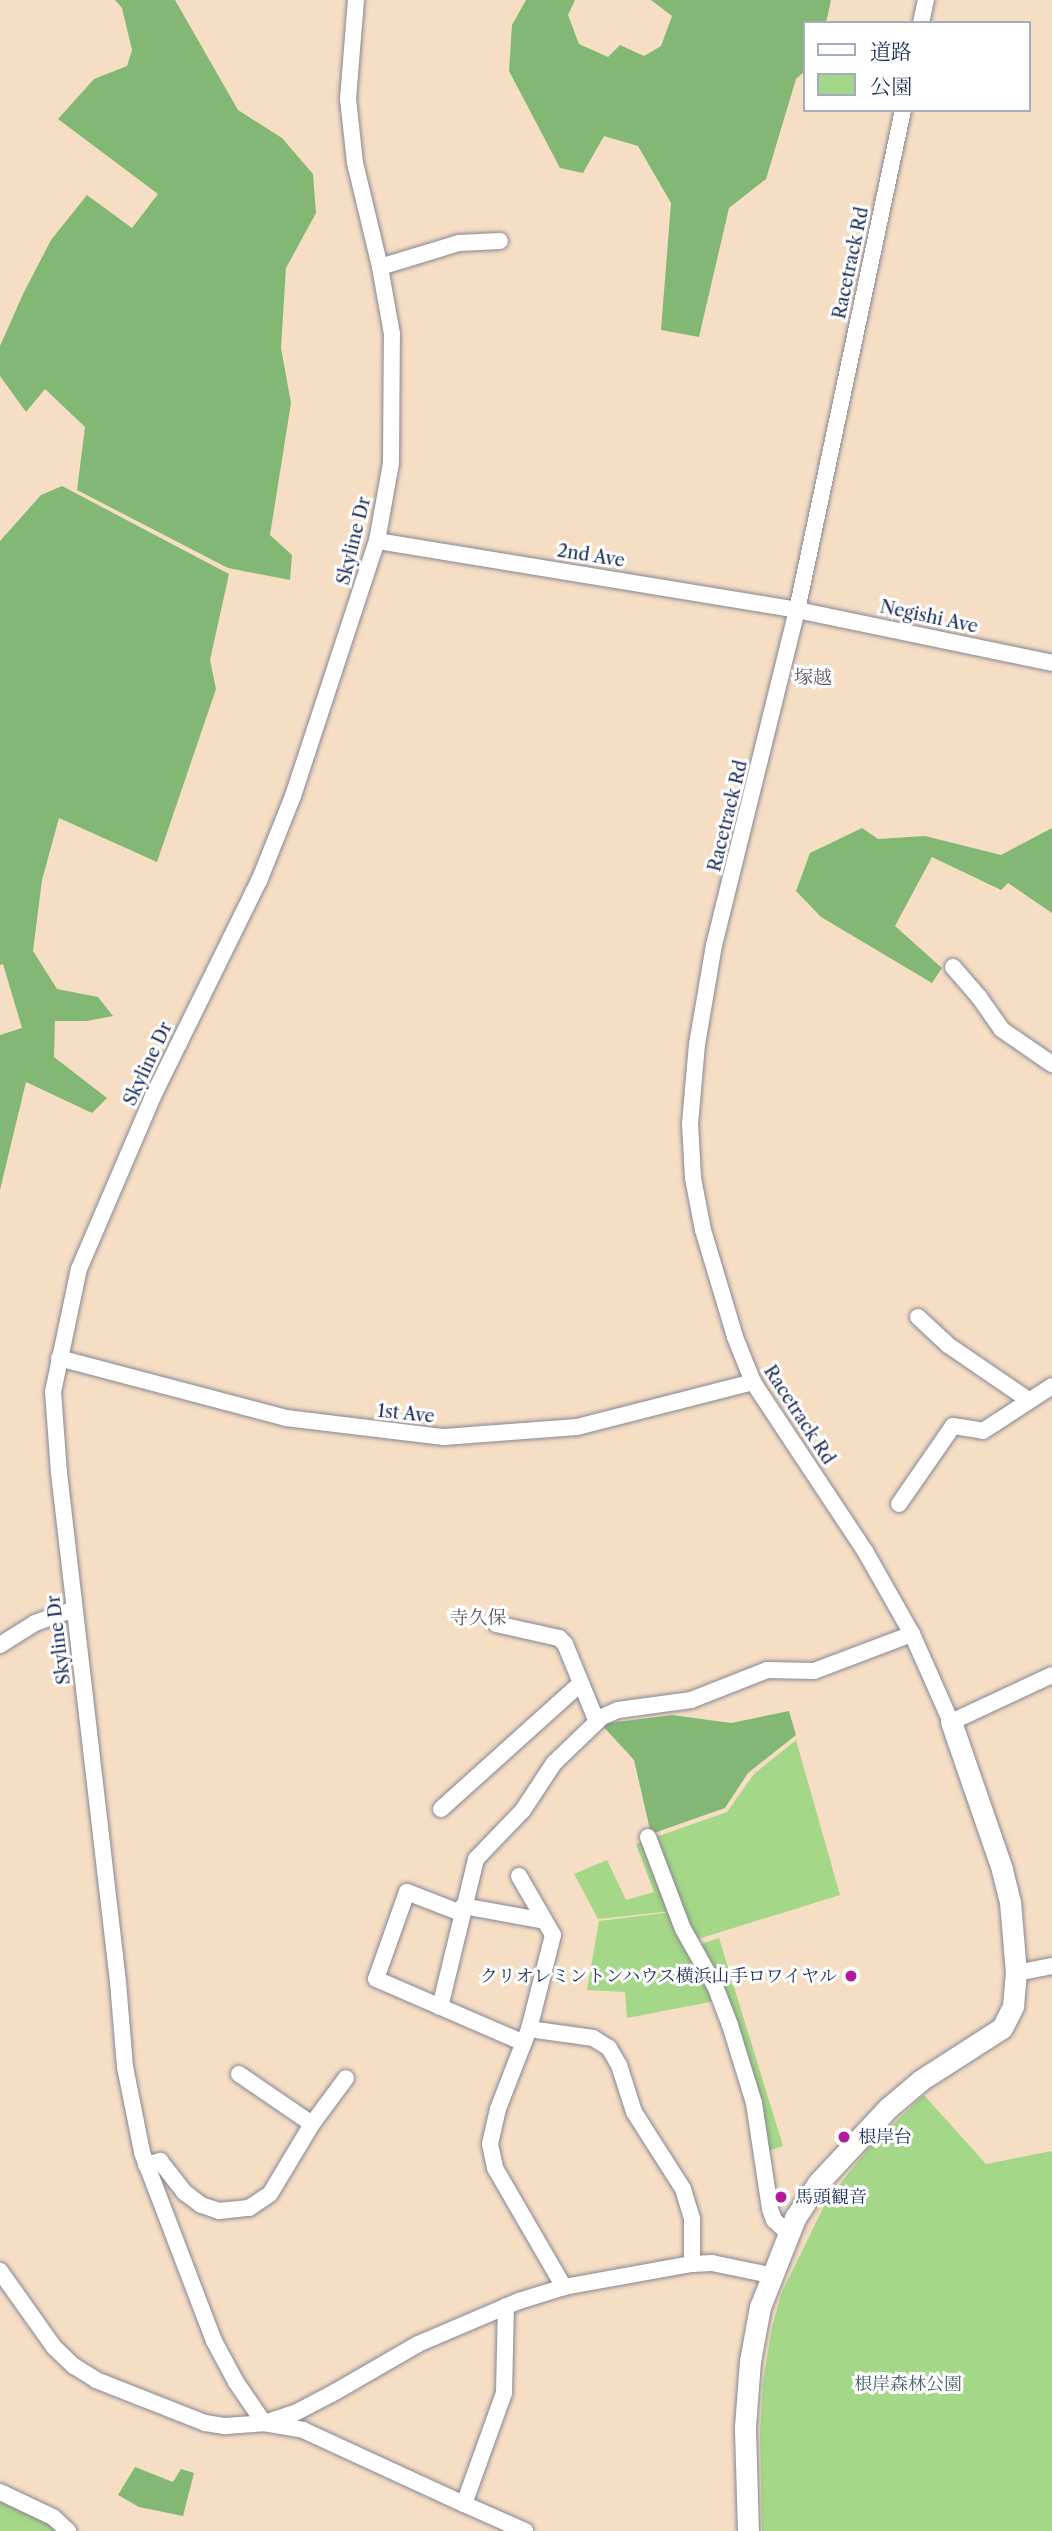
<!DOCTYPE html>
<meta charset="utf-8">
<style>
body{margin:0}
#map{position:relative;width:1052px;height:2531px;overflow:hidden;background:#f6dec5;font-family:"Libre Caslon Text","Noto Serif JP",serif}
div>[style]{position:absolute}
.green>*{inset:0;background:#a4d787}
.forest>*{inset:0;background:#83b874}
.roads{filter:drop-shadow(0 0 2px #888692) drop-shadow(0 0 2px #888692)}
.minor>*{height:16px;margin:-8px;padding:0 8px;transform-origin:8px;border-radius:8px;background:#fff}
.tertiary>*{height:21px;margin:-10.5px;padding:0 10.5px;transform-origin:10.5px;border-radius:10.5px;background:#fff}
.dots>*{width:19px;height:19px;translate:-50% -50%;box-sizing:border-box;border:4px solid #fff;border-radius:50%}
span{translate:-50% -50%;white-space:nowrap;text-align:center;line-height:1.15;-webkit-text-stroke:6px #fff;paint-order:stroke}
.street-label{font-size:18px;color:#1b2f5e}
.poi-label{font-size:18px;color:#1b2f5e}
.right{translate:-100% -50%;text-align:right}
.left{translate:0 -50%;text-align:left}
.park-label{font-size:18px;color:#44616a}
.neighbourhood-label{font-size:19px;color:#635869}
.legend{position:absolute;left:803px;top:21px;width:228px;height:91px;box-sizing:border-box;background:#fff;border:2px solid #a4acbf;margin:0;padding:9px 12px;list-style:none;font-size:21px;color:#1b2f5e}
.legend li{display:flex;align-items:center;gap:14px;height:35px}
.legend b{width:35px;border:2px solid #a4acbf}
</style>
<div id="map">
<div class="green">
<i style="clip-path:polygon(796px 1740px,840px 1895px,698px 1939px,688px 1926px,656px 1837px,727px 1812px,754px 1774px)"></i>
<i style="clip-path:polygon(647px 1839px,672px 1911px,598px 1919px,574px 1874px,607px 1860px,626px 1900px,654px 1892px,636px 1844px)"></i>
<i style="clip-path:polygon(672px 1912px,715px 2001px,627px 2018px,625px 1992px,587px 1990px,599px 1921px)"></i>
<i style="clip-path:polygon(719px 1938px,783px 2146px,766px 2152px,733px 2018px,701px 1944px)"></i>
<i style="clip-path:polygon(924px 2095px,986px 2164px,1052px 2151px,1052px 2531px,762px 2531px,760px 2433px,763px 2381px,772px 2328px,781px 2294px,827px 2200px,873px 2143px)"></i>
<i style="clip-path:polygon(0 2497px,51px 2521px,62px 2531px,0 2531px)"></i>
</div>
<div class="forest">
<i style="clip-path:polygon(115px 0,175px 0,238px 110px,282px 138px,313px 174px,316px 213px,286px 268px,281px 348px,291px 403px,270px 535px,292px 555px,290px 580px,228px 568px,77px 490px,85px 427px,45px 389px,26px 412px,0 376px,0 346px,23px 294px,51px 240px,87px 195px,132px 228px,158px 194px,58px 119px,94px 79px,127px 66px,132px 50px,122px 8px)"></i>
<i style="clip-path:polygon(526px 0,575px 0,568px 15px,579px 44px,608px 57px,620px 45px,644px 56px,661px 46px,672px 16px,651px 0,831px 0,826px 23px,805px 23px,805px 71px,796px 79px,766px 179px,729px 208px,699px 337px,661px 330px,671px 203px,638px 146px,604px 136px,583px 173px,560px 168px,509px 71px,512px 25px)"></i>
<i style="clip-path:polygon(62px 486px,229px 574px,210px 660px,216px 689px,157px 862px,59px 818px,42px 880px,33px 951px,57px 989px,98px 997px,113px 1016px,87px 1021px,55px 1021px,54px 1057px,107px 1098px,92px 1113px,26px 1082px,0 1190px,0 1035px,22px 1028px,3px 964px,0 965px,0 541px,41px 495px)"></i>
<i style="clip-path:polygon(862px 828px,878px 839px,925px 836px,1001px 855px,1052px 828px,1052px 913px,1008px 883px,1001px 890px,932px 857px,895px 926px,942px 968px,932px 983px,821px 917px,796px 891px,810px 853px)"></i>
<i style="clip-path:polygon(789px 1711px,796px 1735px,748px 1773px,725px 1808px,651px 1834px,634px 1760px,601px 1724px,672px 1715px,731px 1723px)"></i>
<i style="clip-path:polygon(135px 2467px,173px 2482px,181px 2469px,194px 2473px,183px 2516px,139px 2507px,118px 2495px)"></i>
</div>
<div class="roads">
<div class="minor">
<i style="left:921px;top:23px;width:24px;rotate:-78deg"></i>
<i style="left:903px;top:110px;width:511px;rotate:101.97deg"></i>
<i style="left:797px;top:610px;width:345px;rotate:103.9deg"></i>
<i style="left:714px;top:945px;width:100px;rotate:99.7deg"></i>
<i style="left:697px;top:1044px;width:80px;rotate:95deg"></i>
<i style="left:690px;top:1124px;width:54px;rotate:86.8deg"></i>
<i style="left:693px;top:1178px;width:53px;rotate:79.1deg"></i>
<i style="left:703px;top:1230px;width:112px;rotate:73.3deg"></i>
<i style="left:735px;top:1337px;width:48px;rotate:68.2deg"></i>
<i style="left:753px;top:1382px;width:203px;rotate:56.5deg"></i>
<i style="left:865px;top:1551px;width:95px;rotate:60.5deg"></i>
<i style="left:912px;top:1634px;width:96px;rotate:66.1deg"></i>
<i style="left:951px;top:1722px;width:111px;rotate:-25deg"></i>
<i style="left:380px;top:267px;width:83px;rotate:-16.9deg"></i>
<i style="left:459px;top:243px;width:41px;rotate:-2.8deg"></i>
<i style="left:377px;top:541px;width:426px;rotate:9.3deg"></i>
<i style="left:797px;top:610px;width:260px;rotate:11.7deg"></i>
<i style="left:953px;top:967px;width:40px;rotate:49deg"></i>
<i style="left:979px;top:997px;width:39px;rotate:55deg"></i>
<i style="left:1001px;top:1029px;width:62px;rotate:34.5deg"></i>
<i style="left:918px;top:1317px;width:41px;rotate:43deg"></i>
<i style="left:948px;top:1345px;width:99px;rotate:34.3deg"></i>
<i style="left:59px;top:1358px;width:235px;rotate:14.8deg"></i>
<i style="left:286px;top:1418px;width:159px;rotate:6.9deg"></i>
<i style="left:444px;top:1437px;width:133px;rotate:-4.3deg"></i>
<i style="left:577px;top:1427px;width:182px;rotate:-14.3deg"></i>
<i style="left:899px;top:1504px;width:95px;rotate:-55.3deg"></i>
<i style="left:953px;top:1426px;width:30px;rotate:9deg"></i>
<i style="left:983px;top:1431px;width:82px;rotate:-33.1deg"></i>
<i style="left:496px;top:1624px;width:65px;rotate:12.5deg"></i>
<i style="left:559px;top:1638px;width:8px;rotate:45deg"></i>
<i style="left:565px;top:1644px;width:84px;rotate:67.7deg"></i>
<i style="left:0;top:1645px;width:41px;rotate:-32.2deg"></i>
<i style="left:35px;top:1623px;width:41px;rotate:-19.7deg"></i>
<i style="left:441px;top:1809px;width:188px;rotate:-42deg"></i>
<i style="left:648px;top:1837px;width:98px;rotate:69.2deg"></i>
<i style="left:683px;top:1929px;width:65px;rotate:60.7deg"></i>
<i style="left:715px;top:1986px;width:42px;rotate:69deg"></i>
<i style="left:730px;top:2025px;width:82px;rotate:72.9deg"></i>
<i style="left:754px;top:2103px;width:107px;rotate:81.4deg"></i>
<i style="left:770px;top:2209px;width:12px;rotate:70deg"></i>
<i style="left:774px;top:2220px;width:19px;rotate:43deg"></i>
<i style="left:519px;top:1876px;width:68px;rotate:60deg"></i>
<i style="left:553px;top:1935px;width:97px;rotate:104.3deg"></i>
<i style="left:529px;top:2029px;width:86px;rotate:111.2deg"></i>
<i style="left:498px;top:2109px;width:36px;rotate:103deg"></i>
<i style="left:490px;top:2144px;width:25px;rotate:78deg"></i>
<i style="left:495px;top:2168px;width:138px;rotate:59.9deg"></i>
<i style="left:463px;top:1906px;width:83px;rotate:10.4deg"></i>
<i style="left:461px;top:1913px;width:58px;rotate:-158.7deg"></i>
<i style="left:407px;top:1892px;width:92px;rotate:109.6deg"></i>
<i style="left:376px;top:1979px;width:161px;rotate:23.4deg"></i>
<i style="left:1016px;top:1973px;width:37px;rotate:-11deg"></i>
<i style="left:440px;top:2007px;width:152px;rotate:-76.3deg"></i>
<i style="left:476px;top:1859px;width:68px;rotate:-46.2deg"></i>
<i style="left:523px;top:1810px;width:56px;rotate:-56.6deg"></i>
<i style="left:554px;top:1763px;width:66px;rotate:-43.8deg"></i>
<i style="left:602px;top:1717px;width:17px;rotate:-24deg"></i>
<i style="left:618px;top:1710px;width:74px;rotate:-7.8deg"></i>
<i style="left:691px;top:1700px;width:82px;rotate:-21.5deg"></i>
<i style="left:767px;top:1670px;width:47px;rotate:1.2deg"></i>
<i style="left:814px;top:1671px;width:105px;rotate:-20.7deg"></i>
<i style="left:529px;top:2029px;width:65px;rotate:8deg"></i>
<i style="left:593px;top:2038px;width:19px;rotate:32deg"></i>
<i style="left:609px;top:2048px;width:20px;rotate:60deg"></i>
<i style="left:619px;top:2065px;width:49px;rotate:72.3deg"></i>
<i style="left:634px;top:2112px;width:91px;rotate:57.5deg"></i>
<i style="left:683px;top:2189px;width:31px;rotate:73deg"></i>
<i style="left:692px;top:2219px;width:45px;rotate:90deg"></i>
<i style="left:239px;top:2074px;width:88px;rotate:34.4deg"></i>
<i style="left:146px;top:2165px;width:15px;rotate:-16deg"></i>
<i style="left:160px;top:2161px;width:39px;rotate:52deg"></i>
<i style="left:184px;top:2192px;width:21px;rotate:37deg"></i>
<i style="left:201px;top:2205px;width:19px;rotate:18deg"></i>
<i style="left:219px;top:2211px;width:30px;rotate:-6deg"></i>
<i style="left:249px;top:2208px;width:25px;rotate:-34deg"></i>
<i style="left:270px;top:2194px;width:82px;rotate:-59deg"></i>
<i style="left:312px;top:2124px;width:57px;rotate:-53.5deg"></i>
<i style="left:0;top:2271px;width:93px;rotate:54.6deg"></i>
<i style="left:54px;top:2347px;width:28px;rotate:44deg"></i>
<i style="left:74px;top:2366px;width:26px;rotate:32deg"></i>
<i style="left:96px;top:2380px;width:117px;rotate:21.5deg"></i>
<i style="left:205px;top:2423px;width:20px;rotate:9deg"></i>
<i style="left:225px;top:2426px;width:39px;rotate:-4deg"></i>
<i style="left:264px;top:2423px;width:40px;rotate:10deg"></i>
<i style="left:303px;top:2430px;width:177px;rotate:24.7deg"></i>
<i style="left:464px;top:2504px;width:118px;rotate:-70.2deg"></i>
<i style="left:504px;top:2393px;width:87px;rotate:-88.7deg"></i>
<i style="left:270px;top:2421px;width:26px;rotate:-18deg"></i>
<i style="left:295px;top:2413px;width:45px;rotate:-27.7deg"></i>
<i style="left:335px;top:2392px;width:96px;rotate:-30deg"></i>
<i style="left:418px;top:2344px;width:110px;rotate:-23.1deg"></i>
<i style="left:519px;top:2301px;width:47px;rotate:-17.3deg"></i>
<i style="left:564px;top:2287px;width:130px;rotate:-10.2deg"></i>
<i style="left:692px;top:2264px;width:20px;rotate:-3deg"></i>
<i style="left:712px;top:2263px;width:59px;rotate:11.7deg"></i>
<i style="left:264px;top:2423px;width:50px;rotate:-124.3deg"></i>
<i style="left:236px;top:2382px;width:47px;rotate:-118.2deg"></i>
<i style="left:214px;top:2341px;width:202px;rotate:-110.9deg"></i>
<i style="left:142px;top:2152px;width:87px;rotate:-101.3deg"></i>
<i style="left:125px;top:2067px;width:85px;rotate:-94.7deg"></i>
<i style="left:118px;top:1982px;width:512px;rotate:-96.61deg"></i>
<i style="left:59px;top:1473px;width:81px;rotate:-94.2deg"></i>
<i style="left:53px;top:1392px;width:126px;rotate:-78.1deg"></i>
<i style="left:79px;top:1269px;width:188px;rotate:-66.8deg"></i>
<i style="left:153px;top:1096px;width:240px;rotate:-63.8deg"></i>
<i style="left:259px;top:881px;width:92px;rotate:-68.2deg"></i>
<i style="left:293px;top:796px;width:268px;rotate:-71.8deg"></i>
<i style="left:377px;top:541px;width:79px;rotate:-79.8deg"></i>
<i style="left:391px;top:463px;width:129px;rotate:-89.6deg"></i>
<i style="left:392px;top:334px;width:68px;rotate:-100.2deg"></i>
<i style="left:380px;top:267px;width:107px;rotate:-103.5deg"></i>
<i style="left:355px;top:163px;width:64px;rotate:-96.2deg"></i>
<i style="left:348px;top:99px;width:99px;rotate:-85.4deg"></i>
<i style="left:0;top:2492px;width:59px;rotate:25.3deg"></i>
<i style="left:53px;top:2517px;width:21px;rotate:43deg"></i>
<i style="left:464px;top:2504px;width:67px;rotate:23.9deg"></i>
</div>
<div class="tertiary">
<i style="left:748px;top:2531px;width:104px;rotate:-91.7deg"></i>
<i style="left:745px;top:2427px;width:66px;rotate:-85.7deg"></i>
<i style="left:750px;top:2361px;width:55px;rotate:-79.5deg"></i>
<i style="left:760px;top:2307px;width:96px;rotate:-68.5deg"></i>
<i style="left:795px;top:2218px;width:42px;rotate:-56.7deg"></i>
<i style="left:818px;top:2183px;width:103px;rotate:-47deg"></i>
<i style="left:888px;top:2108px;width:43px;rotate:-40.3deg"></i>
<i style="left:921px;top:2080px;width:96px;rotate:-32.7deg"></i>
<i style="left:1002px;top:2028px;width:25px;rotate:-63deg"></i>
<i style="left:1013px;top:2006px;width:33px;rotate:-85deg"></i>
<i style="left:1016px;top:1973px;width:71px;rotate:-94.8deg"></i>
<i style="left:1010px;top:1902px;width:34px;rotate:-104deg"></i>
<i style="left:1002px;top:1869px;width:156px;rotate:-109.1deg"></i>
</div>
</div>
<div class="dots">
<i style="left:851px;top:1976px;background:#b5179e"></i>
<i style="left:844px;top:2137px;background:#b5179e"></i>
<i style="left:781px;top:2197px;background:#b5179e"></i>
</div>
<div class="street-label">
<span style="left:851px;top:263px;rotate:-78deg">Racetrack Rd</span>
<span style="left:354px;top:541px;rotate:-76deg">Skyline Dr</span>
<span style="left:591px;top:556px;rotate:9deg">2nd Ave</span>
<span style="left:929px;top:617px;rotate:12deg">Negishi Ave</span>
<span style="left:728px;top:816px;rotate:-76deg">Racetrack Rd</span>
<span style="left:148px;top:1064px;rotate:-65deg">Skyline Dr</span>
<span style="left:406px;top:1414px;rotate:6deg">1st Ave</span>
<span style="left:799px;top:1415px;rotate:57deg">Racetrack Rd</span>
<span style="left:59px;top:1640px;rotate:-97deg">Skyline Dr</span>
</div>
<div class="poi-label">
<span class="right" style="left:837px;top:1976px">クリオレミントンハウス横浜山手ロワイヤル</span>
<span class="left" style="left:858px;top:2137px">根岸台</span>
<span class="left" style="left:795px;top:2197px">馬頭観音</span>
</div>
<div class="park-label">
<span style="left:908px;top:2384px">根岸森林公園</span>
</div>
<div class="neighbourhood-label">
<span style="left:813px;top:678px">塚越</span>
<span style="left:478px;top:1618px">寺久保</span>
</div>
<ul class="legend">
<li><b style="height:9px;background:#fff"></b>道路</li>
<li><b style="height:19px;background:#a4d787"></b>公園</li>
</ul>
</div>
